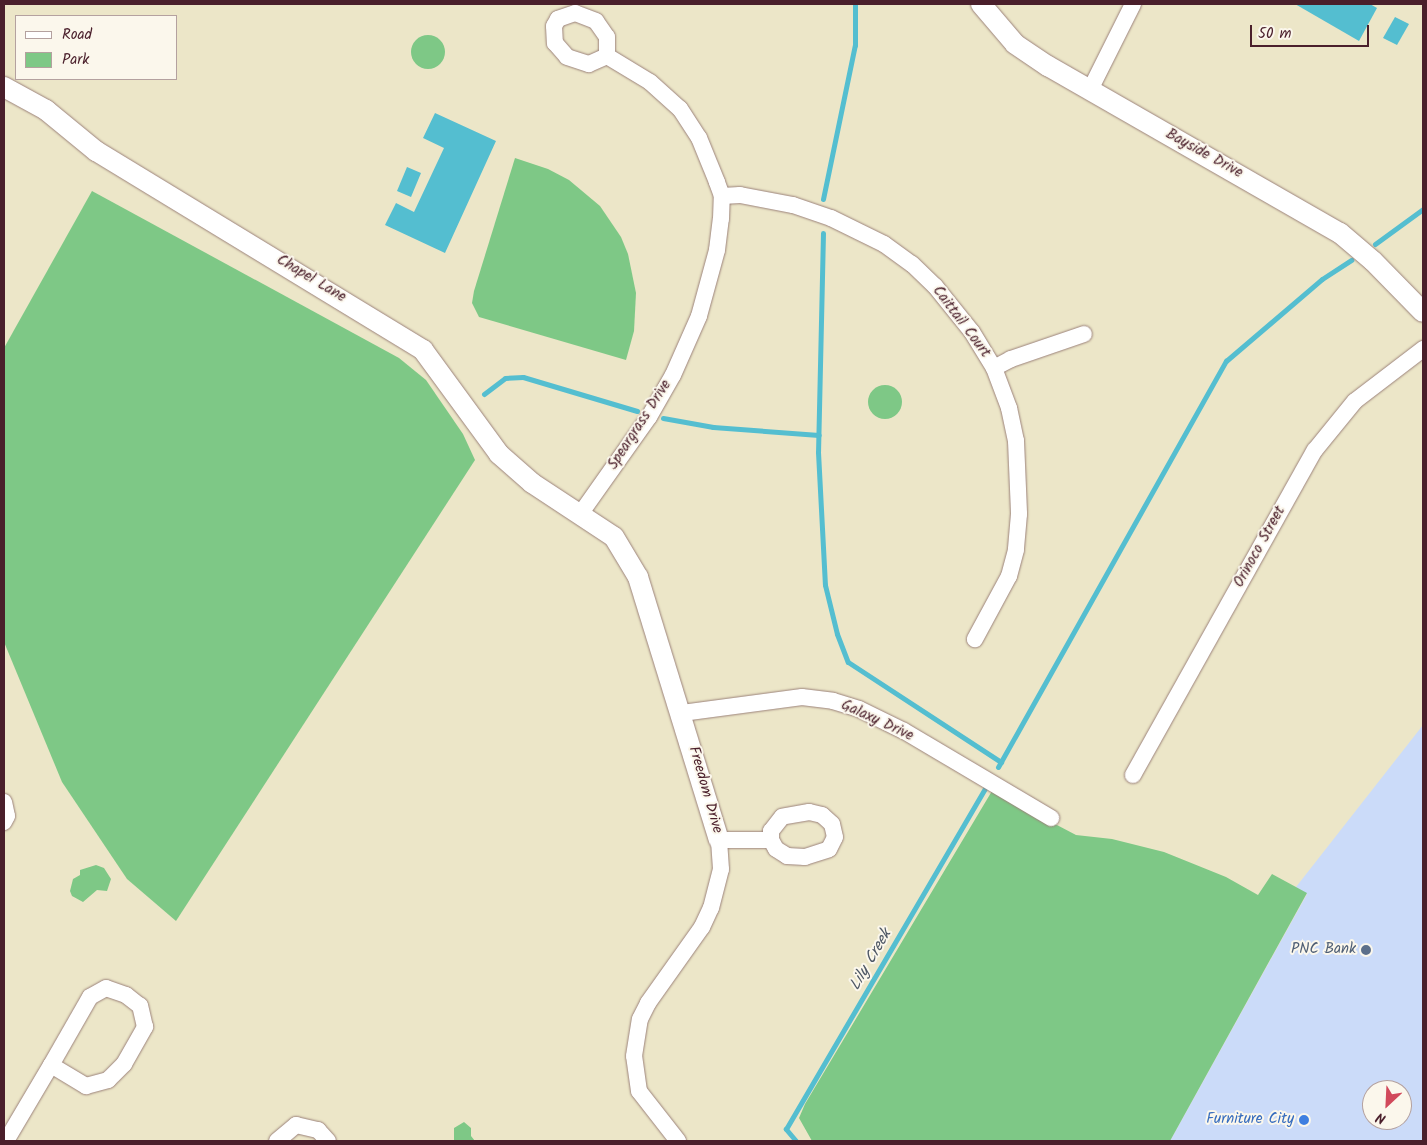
<!DOCTYPE html>
<style>
body{margin:0}
#map{position:relative;width:1427px;height:1145px;overflow:hidden;background:#ece6c8;font-family:Kalam,sans-serif}
div>[style]{position:absolute}
.built>*{inset:0;background:#cbdbf9}
.green>*{inset:0;background:#7ec886}
.round{border-radius:50%}
.water>*{inset:0;background:#54bed0}
.stream>*{height:5px;margin:-2.5px;padding:0 2.5px;transform-origin:2.5px;border-radius:2.5px;background:#54bed0}
.roads{filter:drop-shadow(0 0 1px #9b827a) drop-shadow(0 0 1px #9b827a)}
.minor>*{height:16px;margin:-8px;padding:0 8px;transform-origin:8px;border-radius:8px;background:#fff}
.tertiary>*{height:20px;margin:-10px;padding:0 10px;transform-origin:10px;border-radius:10px;background:#fff}
.dots>*{width:14px;height:14px;translate:-50% -50%;box-sizing:border-box;border:2px solid #fbf7ec;border-radius:50%}
span{translate:-50% -50%;white-space:nowrap;text-align:center;line-height:1.15;-webkit-text-stroke:4px #fbf7ec;paint-order:stroke}
.street-label{font-size:15px;color:#4a1f2b}
.service-label{font-size:15px;color:#4e5e75}
.right{translate:-100% -50%;text-align:right}
.shop-label{font-size:15px;color:#366cbe}
.water-label{font-size:16px;color:#4e5765;font-style:italic}
.frame{position:absolute;inset:0;border:5px solid #4a1f2b;pointer-events:none}
.legend{position:absolute;left:15px;top:15px;width:162px;height:65px;box-sizing:border-box;background:#fbf7ec;border:1px solid #b4a19f;margin:0;padding:6px 9px;list-style:none;font-size:15px;color:#4a1f2b}
.legend li{display:flex;align-items:center;gap:10px;height:25px}
.legend b{width:25px;border:1px solid #b4a19f}
.north{position:absolute;left:1362px;top:1080px;width:50px;height:50px;box-sizing:border-box;background:#fbf7ec;border:1px solid #b4a19f;border-radius:50%;rotate:205deg;font-size:14px;font-weight:700;line-height:20px;text-align:center;color:#4a1f2b}
.north::after{content:'';display:block;margin:auto;width:18px;height:22px;background:#d1495b;clip-path:polygon(50% 0,100% 100%,50% 72%,0 100%)}
.scale{position:absolute;left:1250px;top:25px;width:119px;height:22px;box-sizing:border-box;border:2px solid #4a1f2b;border-top:0;padding-left:6px;font-size:15px;line-height:18px;white-space:nowrap;color:#4a1f2b;-webkit-text-stroke:4px #fbf7ec;paint-order:stroke}
</style>
<div id="map">
<div class="built">
<i style="clip-path:polygon(evenodd,1423px 725px,1423px 1141px,1170px 1141px,1307px 894px,1296px 887px,1423px 725px,1372px 1090px,1402px 1090px,1402px 1120px,1372px 1120px,1372px 1090px)"></i>
</div>
<div class="green">
<i class="round" style="left:411px;top:35px;width:34px;height:34px"></i>
<i style="clip-path:polygon(515px 158px,548px 169px,569px 180px,600px 206px,621px 237px,628px 254px,636px 293px,634px 331px,626px 360px,479px 317px,472px 303px,474px 291px)"></i>
<i style="clip-path:polygon(92px 191px,399px 358px,426px 380px,463px 434px,475px 460px,176px 921px,127px 879px,62px 782px,4px 642px,4px 348px)"></i>
<i class="round" style="left:868px;top:385px;width:34px;height:34px"></i>
<i style="clip-path:polygon(992px 791px,1076px 835px,1112px 839px,1164px 852px,1226px 877px,1258px 895px,1272px 874px,1307px 893px,1170px 1141px,812px 1141px,799px 1118px,805px 1104px)"></i>
<i style="clip-path:polygon(96px 865px,104px 868px,111px 879px,107px 891px,97px 890px,83px 902px,72px 896px,70px 891px,73px 879px,80px 875px,80px 870px)"></i>
<i style="clip-path:polygon(464px 1122px,471px 1128px,471px 1136px,475px 1141px,448px 1141px,454px 1140px,454px 1128px)"></i>
</div>
<div class="water">
<i style="clip-path:polygon(1295px 4px,1370px 4px,1377px 8px,1359px 41px)"></i>
<i style="clip-path:polygon(1395px 17px,1409px 24px,1397px 45px,1383px 38px)"></i>
<i style="clip-path:polygon(435px 113px,496px 141px,445px 253px,385px 225px,396px 203px,414px 212px,444px 148px,423px 138px)"></i>
<i style="clip-path:polygon(407px 167px,421px 173px,411px 197px,397px 191px)"></i>
</div>
<div class="stream">
<i style="left:823px;top:199px;width:157px;rotate:-78.3deg"></i>
<i style="left:855px;top:45px;width:41px;rotate:-90deg"></i>
<i style="left:823px;top:233px;width:219px;rotate:91.3deg"></i>
<i style="left:818px;top:452px;width:133px;rotate:87deg"></i>
<i style="left:825px;top:585px;width:50px;rotate:76.2deg"></i>
<i style="left:837px;top:634px;width:30px;rotate:69deg"></i>
<i style="left:848px;top:662px;width:183px;rotate:33.2deg"></i>
<i style="left:1375px;top:244px;width:59px;rotate:-36.1deg"></i>
<i style="left:484px;top:394px;width:26px;rotate:-37deg"></i>
<i style="left:505px;top:378px;width:18px;rotate:-3deg"></i>
<i style="left:523px;top:377px;width:119px;rotate:16.6deg"></i>
<i style="left:663px;top:418px;width:51px;rotate:10.2deg"></i>
<i style="left:713px;top:427px;width:106px;rotate:4.3deg"></i>
<i style="left:998px;top:767px;width:466px;rotate:-60.7deg"></i>
<i style="left:1226px;top:361px;width:126px;rotate:-40.5deg"></i>
<i style="left:1322px;top:279px;width:35px;rotate:-33deg"></i>
<i style="left:796px;top:1141px;width:16px;rotate:-130deg"></i>
<i style="left:786px;top:1129px;width:394px;rotate:-59.7deg"></i>
</div>
<div class="roads">
<div class="minor">
<i style="left:1090px;top:90px;width:96px;rotate:-63.4deg"></i>
<i style="left:722px;top:196px;width:18px;rotate:-3deg"></i>
<i style="left:740px;top:195px;width:54px;rotate:10.7deg"></i>
<i style="left:793px;top:205px;width:40px;rotate:18.9deg"></i>
<i style="left:831px;top:218px;width:59px;rotate:26.1deg"></i>
<i style="left:884px;top:244px;width:34px;rotate:36deg"></i>
<i style="left:912px;top:264px;width:32px;rotate:44deg"></i>
<i style="left:935px;top:286px;width:59px;rotate:51.2deg"></i>
<i style="left:972px;top:332px;width:42px;rotate:58.6deg"></i>
<i style="left:994px;top:368px;width:43px;rotate:69.4deg"></i>
<i style="left:1009px;top:408px;width:34px;rotate:78deg"></i>
<i style="left:1016px;top:441px;width:73px;rotate:87.6deg"></i>
<i style="left:1019px;top:514px;width:36px;rotate:95deg"></i>
<i style="left:1016px;top:550px;width:27px;rotate:105deg"></i>
<i style="left:1009px;top:576px;width:72px;rotate:118.4deg"></i>
<i style="left:994px;top:368px;width:19px;rotate:-28deg"></i>
<i style="left:1011px;top:359px;width:77px;rotate:-18.9deg"></i>
<i style="left:581px;top:513px;width:118px;rotate:-54.7deg"></i>
<i style="left:649px;top:417px;width:48px;rotate:-60.3deg"></i>
<i style="left:673px;top:375px;width:64px;rotate:-66.2deg"></i>
<i style="left:699px;top:316px;width:68px;rotate:-74.7deg"></i>
<i style="left:717px;top:250px;width:31px;rotate:-83deg"></i>
<i style="left:721px;top:219px;width:23px;rotate:-88deg"></i>
<i style="left:722px;top:196px;width:15px;rotate:-110deg"></i>
<i style="left:717px;top:182px;width:48px;rotate:-112.2deg"></i>
<i style="left:699px;top:138px;width:35px;rotate:-123deg"></i>
<i style="left:680px;top:109px;width:40px;rotate:-138deg"></i>
<i style="left:650px;top:82px;width:50px;rotate:-148.8deg"></i>
<i style="left:607px;top:56px;width:19px;rotate:-90deg"></i>
<i style="left:607px;top:37px;width:19px;rotate:-125deg"></i>
<i style="left:596px;top:21px;width:22px;rotate:-159deg"></i>
<i style="left:575px;top:13px;width:18px;rotate:161deg"></i>
<i style="left:558px;top:19px;width:8px;rotate:120deg"></i>
<i style="left:554px;top:26px;width:17px;rotate:87deg"></i>
<i style="left:555px;top:43px;width:18px;rotate:49deg"></i>
<i style="left:567px;top:57px;width:23px;rotate:18deg"></i>
<i style="left:589px;top:64px;width:20px;rotate:-24deg"></i>
<i style="left:682px;top:713px;width:121px;rotate:-7.6deg"></i>
<i style="left:802px;top:697px;width:31px;rotate:7deg"></i>
<i style="left:833px;top:701px;width:27px;rotate:17deg"></i>
<i style="left:859px;top:709px;width:50px;rotate:26.1deg"></i>
<i style="left:904px;top:731px;width:171px;rotate:30.6deg"></i>
<i style="left:1133px;top:775px;width:372px;rotate:-60.8deg"></i>
<i style="left:1315px;top:450px;width:63px;rotate:-50.8deg"></i>
<i style="left:1355px;top:401px;width:86px;rotate:-37.4deg"></i>
<i style="left:4px;top:802px;width:14px;rotate:78deg"></i>
<i style="left:7px;top:816px;width:7px;rotate:117deg"></i>
<i style="left:6px;top:1141px;width:88px;rotate:-59.4deg"></i>
<i style="left:51px;top:1065px;width:41px;rotate:31deg"></i>
<i style="left:86px;top:1086px;width:23px;rotate:-15deg"></i>
<i style="left:108px;top:1080px;width:23px;rotate:-45deg"></i>
<i style="left:124px;top:1064px;width:43px;rotate:-60.4deg"></i>
<i style="left:145px;top:1027px;width:22px;rotate:-103deg"></i>
<i style="left:140px;top:1006px;width:18px;rotate:-142deg"></i>
<i style="left:126px;top:995px;width:21px;rotate:-161deg"></i>
<i style="left:106px;top:988px;width:18px;rotate:151deg"></i>
<i style="left:90px;top:997px;width:78px;rotate:119.8deg"></i>
<i style="left:277px;top:1141px;width:25px;rotate:-40deg"></i>
<i style="left:296px;top:1125px;width:23px;rotate:13deg"></i>
<i style="left:318px;top:1130px;width:15px;rotate:48deg"></i>
<i style="left:678px;top:1141px;width:63px;rotate:-128deg"></i>
<i style="left:639px;top:1091px;width:35px;rotate:-98deg"></i>
<i style="left:634px;top:1056px;width:37px;rotate:-81deg"></i>
<i style="left:640px;top:1019px;width:18px;rotate:-63deg"></i>
<i style="left:648px;top:1003px;width:93px;rotate:-54.6deg"></i>
<i style="left:702px;top:927px;width:21px;rotate:-65deg"></i>
<i style="left:711px;top:908px;width:40px;rotate:-75.6deg"></i>
<i style="left:721px;top:869px;width:29px;rotate:-94deg"></i>
<i style="left:719px;top:840px;width:52px"></i>
<i style="left:771px;top:840px;width:10px;rotate:61deg"></i>
<i style="left:776px;top:849px;width:13px;rotate:32deg"></i>
<i style="left:787px;top:856px;width:18px;rotate:3deg"></i>
<i style="left:805px;top:857px;width:25px;rotate:-18deg"></i>
<i style="left:829px;top:849px;width:13px;rotate:-63deg"></i>
<i style="left:835px;top:837px;width:13px;rotate:-103deg"></i>
<i style="left:832px;top:824px;width:13px;rotate:-138deg"></i>
<i style="left:822px;top:815px;width:13px;rotate:-167deg"></i>
<i style="left:809px;top:812px;width:27px;rotate:170deg"></i>
<i style="left:782px;top:817px;width:18px;rotate:128deg"></i>
<i style="left:771px;top:831px;width:9px;rotate:90deg"></i>
</div>
<div class="tertiary">
<i style="left:981px;top:4px;width:52px;rotate:49.6deg"></i>
<i style="left:1015px;top:44px;width:40px;rotate:34deg"></i>
<i style="left:1048px;top:66px;width:336px;rotate:29.8deg"></i>
<i style="left:1340px;top:233px;width:43px;rotate:40.3deg"></i>
<i style="left:1373px;top:261px;width:71px;rotate:45.6deg"></i>
<i style="left:4px;top:87px;width:48px;rotate:28.7deg"></i>
<i style="left:46px;top:110px;width:65px;rotate:39.4deg"></i>
<i style="left:96px;top:151px;width:383px;rotate:31.3deg"></i>
<i style="left:423px;top:350px;width:129px;rotate:53.8deg"></i>
<i style="left:499px;top:454px;width:44px;rotate:41.3deg"></i>
<i style="left:532px;top:483px;width:98px;rotate:33.4deg"></i>
<i style="left:614px;top:537px;width:47px;rotate:59deg"></i>
<i style="left:638px;top:577px;width:275px;rotate:72.9deg"></i>
</div>
</div>
<div class="dots">
<i style="left:1366px;top:950px;background:#5c6f8a"></i>
<i style="left:1304px;top:1120px;background:#3f7fe0"></i>
</div>
<div class="street-label">
<span style="left:1204px;top:154px;rotate:29deg">Bayside Drive</span>
<span style="left:311px;top:279px;rotate:31deg">Chapel Lane</span>
<span style="left:961px;top:322px;rotate:53deg">Caittail Court</span>
<span style="left:640px;top:425px;rotate:-57deg">Speargrass Drive</span>
<span style="left:1260px;top:547px;rotate:-61deg">Orinoco Street</span>
<span style="left:877px;top:721px;rotate:25deg">Galaxy Drive</span>
<span style="left:705px;top:790px;rotate:74deg">Freedom Drive</span>
</div>
<div class="service-label">
<span class="right" style="left:1356px;top:950px">PNC Bank</span>
</div>
<div class="shop-label">
<span class="right" style="left:1294px;top:1120px">Furniture City</span>
</div>
<div class="water-label">
<span style="left:871px;top:960px;rotate:-60deg">Lily Creek</span>
</div>
<div class="frame"></div>
<ul class="legend">
<li><b style="height:6px;background:#fff"></b>Road</li>
<li><b style="height:14px;background:#7ec886"></b>Park</li>
</ul>
<div class="north">N</div>
<div class="scale">50 m</div>
</div>
